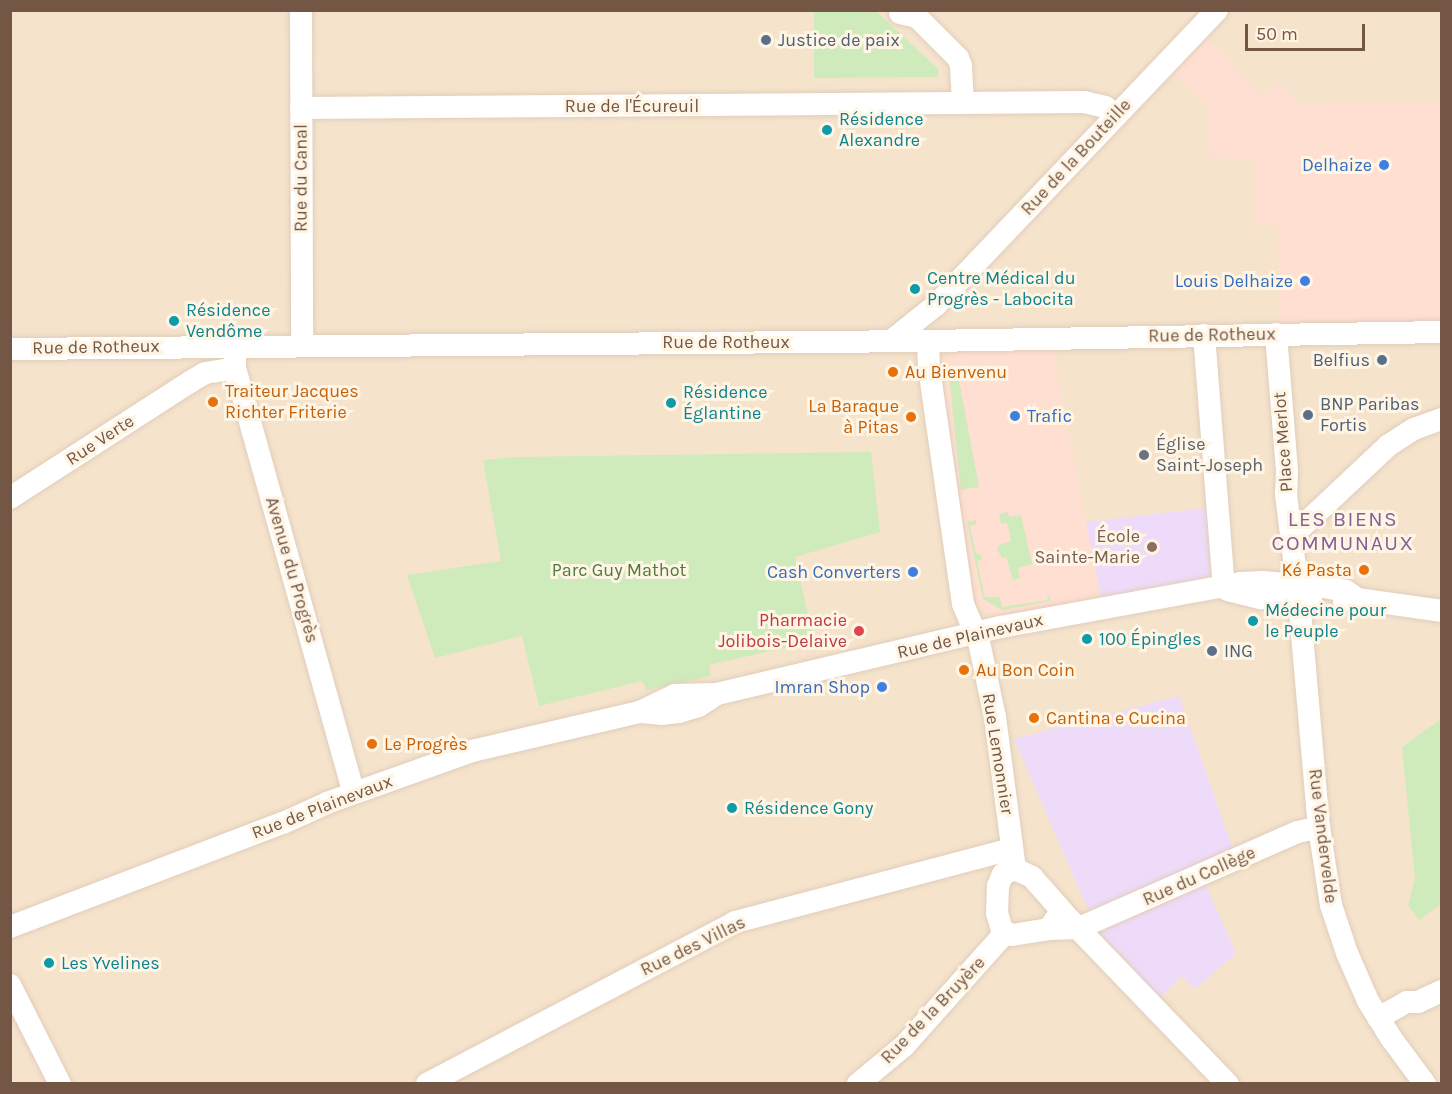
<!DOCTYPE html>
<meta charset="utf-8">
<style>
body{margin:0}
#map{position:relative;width:1452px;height:1094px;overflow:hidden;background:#fdf1de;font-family:Karla,sans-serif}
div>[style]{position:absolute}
.residential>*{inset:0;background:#f5e3cc}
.commercial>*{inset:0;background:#ffdfd1}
.education>*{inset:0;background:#eedbf9}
.green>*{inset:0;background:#cfebbc}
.roads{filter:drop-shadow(0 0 2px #e1cdba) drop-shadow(0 0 2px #e1cdba)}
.minor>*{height:22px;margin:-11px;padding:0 11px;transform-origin:11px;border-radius:11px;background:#fff}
.dots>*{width:16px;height:16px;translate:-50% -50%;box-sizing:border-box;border:3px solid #fff5e5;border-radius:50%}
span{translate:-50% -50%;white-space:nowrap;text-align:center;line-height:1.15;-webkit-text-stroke:6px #fff5e5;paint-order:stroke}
.service-label{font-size:18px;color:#4e5e75}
.left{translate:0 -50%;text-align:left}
.right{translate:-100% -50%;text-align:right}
.street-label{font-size:18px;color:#745645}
.culture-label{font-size:18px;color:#0d838f}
.shop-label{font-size:18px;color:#366cbe}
.food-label{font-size:18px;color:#c56008}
.worship-label{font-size:18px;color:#5b616d}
.education-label{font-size:18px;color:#785e54}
.park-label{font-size:18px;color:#4f7a3d}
.health-label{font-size:18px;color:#be3a42}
.quarter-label{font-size:21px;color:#856098;letter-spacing:1.5px}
.frame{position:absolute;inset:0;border:12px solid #745645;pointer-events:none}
.scale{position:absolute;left:1245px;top:24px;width:120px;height:27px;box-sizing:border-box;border:3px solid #745645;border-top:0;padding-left:8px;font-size:18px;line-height:21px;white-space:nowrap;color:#745645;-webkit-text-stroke:4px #fff5e5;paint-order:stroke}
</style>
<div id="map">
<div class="residential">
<i style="clip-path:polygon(11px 11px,1441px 11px,1441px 1083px,11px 1083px)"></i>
</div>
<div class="commercial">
<i style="clip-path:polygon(1206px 36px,1263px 96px,1278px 81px,1296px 103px,1441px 101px,1441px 324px,1279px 326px,1278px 225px,1253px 225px,1254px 159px,1209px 157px,1210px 109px,1172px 71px)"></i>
<i style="clip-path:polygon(1054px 345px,1058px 380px,1102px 600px,991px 615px,972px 600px,940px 367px,946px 356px,960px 350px)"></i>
</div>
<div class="education">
<i style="clip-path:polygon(1208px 508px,1215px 572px,1200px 579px,1101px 597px,1086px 522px)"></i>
<i style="clip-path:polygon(1179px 696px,1234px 852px,1198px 868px,1236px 953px,1195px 989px,1182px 976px,1160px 998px,1104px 939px,1090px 914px,1014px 739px)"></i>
</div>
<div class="green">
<i style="clip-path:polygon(814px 11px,876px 11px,938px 69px,938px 77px,814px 78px)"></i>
<i style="clip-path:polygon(958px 375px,979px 487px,961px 490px,949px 376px)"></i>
<i style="clip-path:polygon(871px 452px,880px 532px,795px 557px,814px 641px,709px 665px,711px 676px,646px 690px,642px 681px,539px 706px,522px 636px,435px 658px,407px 575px,501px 561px,483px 460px,514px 457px)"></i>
<i style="clip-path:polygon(1008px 512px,1009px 517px,1021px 515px,1032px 564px,1018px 568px,1020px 578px,1013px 580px,1006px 557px,1002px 558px,997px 550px,999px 545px,1011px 541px,1007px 523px,1001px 524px,999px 514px)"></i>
<i style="clip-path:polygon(976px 520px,976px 524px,970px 526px,976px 554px,980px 554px,982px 560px,977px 561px,985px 597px,1000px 597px,1002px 607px,1048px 600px,1047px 592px,1051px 601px,1002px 610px,983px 599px,967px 522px)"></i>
<i style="clip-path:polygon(1441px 719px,1441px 904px,1419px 920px,1408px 905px,1415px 879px,1402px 747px)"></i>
</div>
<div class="roads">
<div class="minor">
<i style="left:301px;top:10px;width:336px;rotate:89.8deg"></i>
<i style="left:900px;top:13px;width:17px;rotate:13deg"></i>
<i style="left:917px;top:17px;width:58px;rotate:45deg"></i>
<i style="left:958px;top:58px;width:9px;rotate:69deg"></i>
<i style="left:961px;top:66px;width:37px;rotate:87deg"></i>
<i style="left:301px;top:108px;width:783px;rotate:-0.44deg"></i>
<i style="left:1084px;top:102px;width:22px;rotate:13deg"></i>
<i style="left:1105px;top:107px;width:14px;rotate:36deg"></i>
<i style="left:1276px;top:334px;width:137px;rotate:85.4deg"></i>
<i style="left:1287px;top:471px;width:23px;rotate:92deg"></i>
<i style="left:1286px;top:494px;width:91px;rotate:83deg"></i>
<i style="left:1204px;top:335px;width:254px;rotate:85.5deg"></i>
<i style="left:891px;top:341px;width:58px;rotate:-38.7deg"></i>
<i style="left:936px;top:305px;width:407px;rotate:-46.4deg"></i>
<i style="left:928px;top:341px;width:27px;rotate:88deg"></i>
<i style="left:929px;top:368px;width:238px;rotate:81.8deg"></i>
<i style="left:963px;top:604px;width:41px;rotate:67.2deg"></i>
<i style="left:979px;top:642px;width:77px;rotate:78deg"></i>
<i style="left:995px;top:717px;width:153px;rotate:82.5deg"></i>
<i style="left:235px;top:346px;width:22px;rotate:90deg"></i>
<i style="left:235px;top:368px;width:441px;rotate:74.4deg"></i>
<i style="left:10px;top:349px;width:918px;rotate:-0.5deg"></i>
<i style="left:928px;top:341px;width:514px;rotate:-1deg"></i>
<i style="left:10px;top:498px;width:214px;rotate:-32.8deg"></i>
<i style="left:190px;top:382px;width:17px;rotate:-31deg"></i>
<i style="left:205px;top:373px;width:30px;rotate:-9deg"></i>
<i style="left:1293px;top:535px;width:132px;rotate:-43.2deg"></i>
<i style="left:1389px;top:445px;width:30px;rotate:-33deg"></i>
<i style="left:1414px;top:429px;width:30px;rotate:-20deg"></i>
<i style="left:1228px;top:590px;width:34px;rotate:14deg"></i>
<i style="left:1261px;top:598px;width:50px;rotate:2.3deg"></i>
<i style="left:1299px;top:600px;width:228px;rotate:85deg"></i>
<i style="left:1319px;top:827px;width:79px;rotate:81.3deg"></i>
<i style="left:1331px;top:905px;width:51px;rotate:71.6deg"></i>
<i style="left:1347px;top:953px;width:52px;rotate:66.4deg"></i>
<i style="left:1368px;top:1001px;width:44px;rotate:58.1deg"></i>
<i style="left:1391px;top:1038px;width:57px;rotate:53.5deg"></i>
<i style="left:1344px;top:601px;width:13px;rotate:-9deg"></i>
<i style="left:1357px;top:599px;width:86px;rotate:8deg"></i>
<i style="left:640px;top:712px;width:21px;rotate:5deg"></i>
<i style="left:661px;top:714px;width:18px;rotate:-6deg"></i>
<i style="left:679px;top:712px;width:21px;rotate:-17deg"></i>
<i style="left:699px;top:706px;width:22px;rotate:-34deg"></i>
<i style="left:1015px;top:869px;width:19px;rotate:25deg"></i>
<i style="left:1032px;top:877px;width:56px;rotate:48.6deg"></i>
<i style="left:1069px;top:919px;width:229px;rotate:46.1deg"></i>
<i style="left:1015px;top:869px;width:13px;rotate:157deg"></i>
<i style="left:1003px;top:874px;width:13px;rotate:113deg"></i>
<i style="left:998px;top:886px;width:27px;rotate:92deg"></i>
<i style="left:997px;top:913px;width:18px;rotate:74deg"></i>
<i style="left:1002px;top:930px;width:11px;rotate:27deg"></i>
<i style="left:1012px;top:935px;width:37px;rotate:-9deg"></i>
<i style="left:1049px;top:929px;width:14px;rotate:-56deg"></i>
<i style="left:10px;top:927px;width:292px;rotate:-20.9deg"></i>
<i style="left:283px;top:823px;width:48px;rotate:-24.4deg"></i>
<i style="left:327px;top:803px;width:154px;rotate:-19.7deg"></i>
<i style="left:472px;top:751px;width:172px;rotate:-13.1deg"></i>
<i style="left:640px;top:712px;width:39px;rotate:-26deg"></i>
<i style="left:675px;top:695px;width:42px;rotate:-1.4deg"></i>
<i style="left:717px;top:694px;width:292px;rotate:-13.3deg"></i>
<i style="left:1001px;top:627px;width:244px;rotate:-10.4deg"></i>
<i style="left:1241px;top:583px;width:21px;rotate:-3deg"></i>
<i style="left:1262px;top:582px;width:62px;rotate:4.6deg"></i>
<i style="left:1324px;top:587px;width:22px;rotate:10deg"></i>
<i style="left:1346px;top:591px;width:14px;rotate:36deg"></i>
<i style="left:1049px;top:929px;width:30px;rotate:-2deg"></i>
<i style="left:1079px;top:928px;width:239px;rotate:-23.7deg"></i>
<i style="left:1298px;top:832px;width:22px;rotate:-13deg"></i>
<i style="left:10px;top:985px;width:111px;rotate:63.2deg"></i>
<i style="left:1378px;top:1018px;width:33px;rotate:-29deg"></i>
<i style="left:1407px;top:1002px;width:11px"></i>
<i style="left:1418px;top:1002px;width:26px;rotate:-25deg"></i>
<i style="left:427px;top:1084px;width:348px;rotate:-27.7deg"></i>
<i style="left:735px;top:922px;width:286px;rotate:-14.8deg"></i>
<i style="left:858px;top:1084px;width:60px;rotate:-39.6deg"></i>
<i style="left:904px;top:1046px;width:152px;rotate:-48.2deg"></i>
</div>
</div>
<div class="dots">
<i style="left:766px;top:40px;background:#5c6f8a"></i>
<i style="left:827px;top:130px;background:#0f9aa8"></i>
<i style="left:1384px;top:165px;background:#3f7fe0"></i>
<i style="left:1305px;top:281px;background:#3f7fe0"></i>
<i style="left:915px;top:289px;background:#0f9aa8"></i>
<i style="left:174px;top:321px;background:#0f9aa8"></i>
<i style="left:1382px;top:360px;background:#5c6f8a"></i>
<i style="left:893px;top:372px;background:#e8710a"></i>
<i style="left:213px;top:402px;background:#e8710a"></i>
<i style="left:671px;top:403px;background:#0f9aa8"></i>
<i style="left:1308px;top:415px;background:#5c6f8a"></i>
<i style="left:1015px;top:416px;background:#3f7fe0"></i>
<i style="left:911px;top:417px;background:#e8710a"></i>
<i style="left:1144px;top:455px;background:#6b7280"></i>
<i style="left:1152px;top:547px;background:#8d6e63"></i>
<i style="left:1364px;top:570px;background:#e8710a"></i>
<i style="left:913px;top:572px;background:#3f7fe0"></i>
<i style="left:1253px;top:621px;background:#0f9aa8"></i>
<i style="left:859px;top:631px;background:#e0444e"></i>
<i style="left:1087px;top:639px;background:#0f9aa8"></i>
<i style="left:1212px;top:651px;background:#5c6f8a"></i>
<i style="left:964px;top:670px;background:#e8710a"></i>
<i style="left:882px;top:687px;background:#3f7fe0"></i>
<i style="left:1034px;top:718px;background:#e8710a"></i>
<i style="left:372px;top:744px;background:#e8710a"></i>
<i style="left:732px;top:808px;background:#0f9aa8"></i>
<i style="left:49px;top:963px;background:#0f9aa8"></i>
</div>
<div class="service-label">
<span class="left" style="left:778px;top:40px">Justice de paix</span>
<span class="right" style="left:1370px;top:360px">Belfius</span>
<span class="left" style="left:1320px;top:415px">BNP Paribas<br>Fortis</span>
<span class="left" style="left:1224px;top:651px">ING</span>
</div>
<div class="street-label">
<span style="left:632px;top:106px">Rue de l'Écureuil</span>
<span style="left:1076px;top:157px;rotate:-47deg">Rue de la Bouteille</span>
<span style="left:301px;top:178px;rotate:-90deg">Rue du Canal</span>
<span style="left:1212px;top:335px;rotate:-1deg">Rue de Rotheux</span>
<span style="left:726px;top:342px">Rue de Rotheux</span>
<span style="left:96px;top:347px;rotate:-1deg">Rue de Rotheux</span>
<span style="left:100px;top:440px;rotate:-33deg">Rue Verte</span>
<span style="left:1283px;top:442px;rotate:-94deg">Place Merlot</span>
<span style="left:292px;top:570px;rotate:74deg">Avenue du Progrès</span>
<span style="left:970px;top:636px;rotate:-13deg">Rue de Plainevaux</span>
<span style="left:998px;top:754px;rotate:81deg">Rue Lemonnier</span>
<span style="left:322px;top:807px;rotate:-21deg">Rue de Plainevaux</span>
<span style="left:1323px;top:836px;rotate:83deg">Rue Vandervelde</span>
<span style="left:1199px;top:876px;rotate:-24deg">Rue du Collège</span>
<span style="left:693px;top:946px;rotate:-26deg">Rue des Villas</span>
<span style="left:933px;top:1010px;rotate:-46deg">Rue de la Bruyère</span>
</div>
<div class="culture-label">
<span class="left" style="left:839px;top:130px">Résidence<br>Alexandre</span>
<span class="left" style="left:927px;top:289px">Centre Médical du<br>Progrès - Labocita</span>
<span class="left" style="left:186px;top:321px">Résidence<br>Vendôme</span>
<span class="left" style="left:683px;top:403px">Résidence<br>Églantine</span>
<span class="left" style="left:1265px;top:621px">Médecine pour<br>le Peuple</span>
<span class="left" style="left:1099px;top:639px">100 Épingles</span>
<span class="left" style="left:744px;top:808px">Résidence Gony</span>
<span class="left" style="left:61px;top:963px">Les Yvelines</span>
</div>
<div class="shop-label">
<span class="right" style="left:1372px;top:165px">Delhaize</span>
<span class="right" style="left:1293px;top:281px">Louis Delhaize</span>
<span class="left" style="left:1027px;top:416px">Trafic</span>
<span class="right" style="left:901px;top:572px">Cash Converters</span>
<span class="right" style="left:870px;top:687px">Imran Shop</span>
</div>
<div class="food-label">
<span class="left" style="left:905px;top:372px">Au Bienvenu</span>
<span class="left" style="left:225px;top:402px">Traiteur Jacques<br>Richter Friterie</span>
<span class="right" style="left:899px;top:417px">La Baraque<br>à Pitas</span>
<span class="right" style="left:1352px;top:570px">Ké Pasta</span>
<span class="left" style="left:976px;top:670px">Au Bon Coin</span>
<span class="left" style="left:1046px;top:718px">Cantina e Cucina</span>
<span class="left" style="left:384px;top:744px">Le Progrès</span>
</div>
<div class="worship-label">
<span class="left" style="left:1156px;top:455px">Église<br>Saint-Joseph</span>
</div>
<div class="education-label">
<span class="right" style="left:1140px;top:547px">École<br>Sainte-Marie</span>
</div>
<div class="park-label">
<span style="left:619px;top:570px">Parc Guy Mathot</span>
</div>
<div class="health-label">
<span class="right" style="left:847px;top:631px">Pharmacie<br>Jolibois-Delaive</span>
</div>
<div class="quarter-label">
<span style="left:1343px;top:531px">LES BIENS<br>COMMUNAUX</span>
</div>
<div class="frame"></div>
<div class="scale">50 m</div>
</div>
